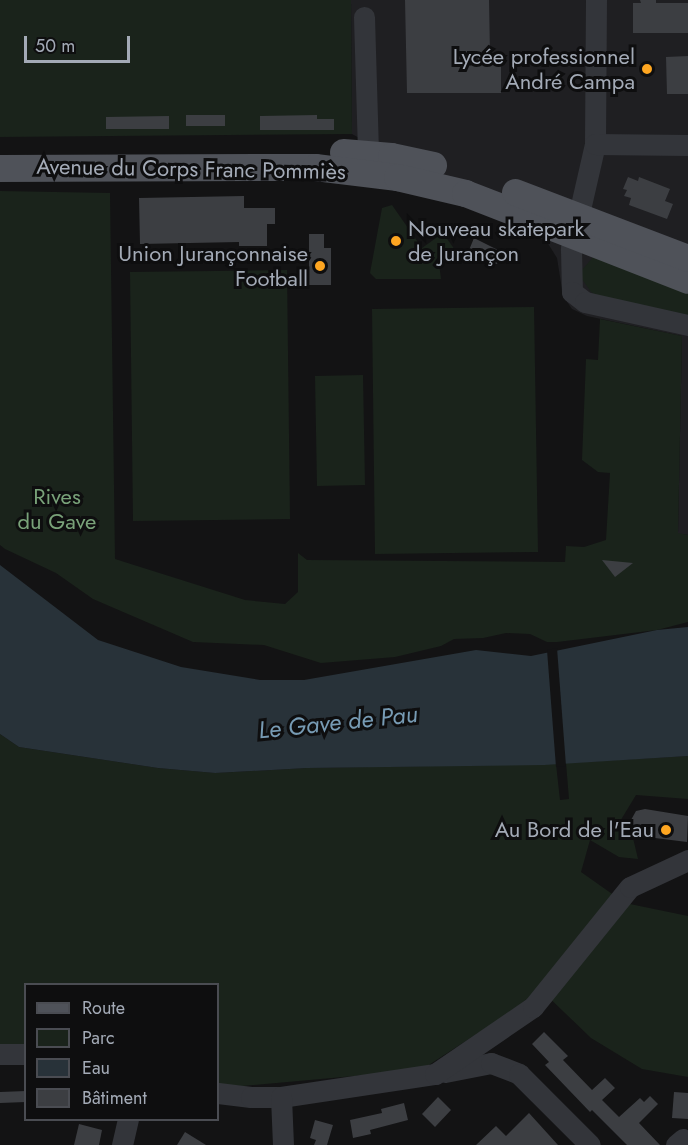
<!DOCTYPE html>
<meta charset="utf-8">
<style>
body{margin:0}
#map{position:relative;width:688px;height:1145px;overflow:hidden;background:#131314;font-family:Jost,sans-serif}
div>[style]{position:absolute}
.built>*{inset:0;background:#1f1f22}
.green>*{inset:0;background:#1a231b}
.water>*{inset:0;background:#283239}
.pier>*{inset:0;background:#131314}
.building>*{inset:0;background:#3c3e42}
.minor>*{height:21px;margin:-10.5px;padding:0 10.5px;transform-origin:10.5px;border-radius:10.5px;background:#33353a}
.major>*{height:27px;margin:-13.5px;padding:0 13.5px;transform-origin:13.5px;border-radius:13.5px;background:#4f5259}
.dots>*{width:16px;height:16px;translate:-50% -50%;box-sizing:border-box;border:3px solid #0e0e0f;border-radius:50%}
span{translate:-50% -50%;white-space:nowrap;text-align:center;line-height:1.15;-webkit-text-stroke:6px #0e0e0f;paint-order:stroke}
.poi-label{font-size:22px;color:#a3aab6}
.right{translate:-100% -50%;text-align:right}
.left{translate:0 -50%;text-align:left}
.street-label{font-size:22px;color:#a3aab6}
.park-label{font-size:22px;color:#79a279}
.water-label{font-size:24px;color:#779bb4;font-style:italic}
.legend{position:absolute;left:24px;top:983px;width:195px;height:138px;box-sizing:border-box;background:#0e0e0f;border:2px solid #4a4c52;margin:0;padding:8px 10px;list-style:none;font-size:18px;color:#a3aab6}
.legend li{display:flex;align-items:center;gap:12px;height:30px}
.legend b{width:30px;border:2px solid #4a4c52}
.scale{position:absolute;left:24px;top:36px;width:106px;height:27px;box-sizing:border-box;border:3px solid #a3aab6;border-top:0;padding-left:8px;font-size:18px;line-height:21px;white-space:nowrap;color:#a3aab6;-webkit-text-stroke:4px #0e0e0f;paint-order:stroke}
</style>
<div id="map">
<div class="built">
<i style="clip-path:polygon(351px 0,688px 0,688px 535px,678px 534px,682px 336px,587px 316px,572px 309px,563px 296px,557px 258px,547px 242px,352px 134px)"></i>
</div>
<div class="green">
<i style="clip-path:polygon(0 0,351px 0,352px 134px,0 137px)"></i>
<i style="clip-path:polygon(0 191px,110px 193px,115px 559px,245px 600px,285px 604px,298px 592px,298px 553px,307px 560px,565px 562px,566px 546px,584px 547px,606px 540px,610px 473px,598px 472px,582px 460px,586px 359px,598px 360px,600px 319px,682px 336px,678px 533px,688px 535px,688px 622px,657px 630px,557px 642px,547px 642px,530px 634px,506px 633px,483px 638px,454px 639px,441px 646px,395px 657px,321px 663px,264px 645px,193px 642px,93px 599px,56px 573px,5px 549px,0 545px)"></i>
<i style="clip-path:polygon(392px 205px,422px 248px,443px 233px,455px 250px,439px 263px,441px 279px,376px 279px,370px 273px,382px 208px)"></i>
<i style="clip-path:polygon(594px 256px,688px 291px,688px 315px,598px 296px,591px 292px,582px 279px,582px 270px)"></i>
<i style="clip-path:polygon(287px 270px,290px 519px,133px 521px,130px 272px)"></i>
<i style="clip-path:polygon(534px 307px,538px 552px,375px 554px,372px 309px)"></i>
<i style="clip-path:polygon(363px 375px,365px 485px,317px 486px,315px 376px)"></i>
<i style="clip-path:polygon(0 734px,19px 747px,158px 768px,215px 773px,307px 768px,556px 764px,560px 800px,569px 799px,566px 763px,688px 756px,688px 799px,636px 795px,619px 823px,633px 838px,638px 859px,619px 857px,590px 840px,581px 872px,625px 903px,688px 916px,688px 1077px,642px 1069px,591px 1038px,540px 989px,506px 1015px,421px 1070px,242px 1086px,218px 1084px,218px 984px,26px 984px,25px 1047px,0 1046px)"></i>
</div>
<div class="water">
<i style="clip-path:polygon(0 565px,98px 640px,181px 667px,260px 680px,304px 680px,476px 650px,531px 656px,657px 630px,688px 627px,688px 756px,544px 765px,307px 768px,215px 773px,158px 768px,19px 747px,0 734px)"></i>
</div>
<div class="pier">
<i style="clip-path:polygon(557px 648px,566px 766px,556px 767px,547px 650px)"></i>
</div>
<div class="building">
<i style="clip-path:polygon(405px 0,489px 0,490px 54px,501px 55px,501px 93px,407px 93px)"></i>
<i style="clip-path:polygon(640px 0,656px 0,656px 3px,688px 3px,688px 33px,633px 33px,633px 3px,641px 3px)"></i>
<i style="clip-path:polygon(688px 56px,688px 94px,667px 94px,666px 57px)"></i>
<i style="clip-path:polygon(186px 115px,225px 115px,225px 126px,186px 126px)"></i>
<i style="clip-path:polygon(317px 115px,317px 119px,334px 119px,334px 130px,260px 130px,260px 116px)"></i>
<i style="clip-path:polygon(169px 116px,169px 129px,106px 129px,106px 117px)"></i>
<i style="clip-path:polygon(628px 177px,638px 181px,639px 177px,670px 189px,665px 201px,673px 204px,667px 219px,629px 205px,631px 198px,624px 196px,627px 190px,623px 189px)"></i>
<i style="clip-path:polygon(244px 196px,244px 208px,275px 208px,275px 224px,267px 224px,267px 246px,239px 246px,239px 242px,140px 244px,139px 198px)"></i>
<i style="clip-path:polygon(309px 234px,324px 234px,324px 248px,331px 248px,331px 285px,309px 285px)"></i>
<i style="clip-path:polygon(474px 238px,502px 252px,497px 264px,491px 262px,490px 264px,467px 255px)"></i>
<i style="clip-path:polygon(602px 560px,633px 563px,615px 577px)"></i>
<i style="clip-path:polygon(645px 809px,688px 816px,687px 842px,655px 838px,655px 832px,641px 835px,633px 829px,631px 820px,636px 811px)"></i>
<i style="clip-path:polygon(544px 1032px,568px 1056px,563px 1060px,592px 1090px,605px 1078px,615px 1088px,602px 1100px,619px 1117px,640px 1098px,644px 1102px,650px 1096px,658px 1104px,639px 1123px,660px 1145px,627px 1145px,592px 1110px,590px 1112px,545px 1065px,549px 1062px,532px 1044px)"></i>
<i style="clip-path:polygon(26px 1091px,26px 1102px,0 1103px,0 1092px)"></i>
<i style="clip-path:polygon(674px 1092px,688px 1093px,688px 1119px,672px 1118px)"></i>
<i style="clip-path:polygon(438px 1097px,451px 1110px,435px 1127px,422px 1114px)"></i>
<i style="clip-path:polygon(404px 1103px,408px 1120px,370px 1130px,371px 1134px,353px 1138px,350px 1120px,382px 1113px,381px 1109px)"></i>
<i style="clip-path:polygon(529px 1113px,558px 1145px,476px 1145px,496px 1126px,506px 1136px)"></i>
<i style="clip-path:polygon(315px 1120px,333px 1125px,327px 1145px,314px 1145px,316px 1140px,310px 1138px)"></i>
<i style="clip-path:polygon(79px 1124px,102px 1130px,99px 1145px,74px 1145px)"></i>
<i style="clip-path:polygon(185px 1132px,206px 1145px,177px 1145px)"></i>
</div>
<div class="minor">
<i style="left:596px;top:0;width:144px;rotate:90.4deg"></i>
<i style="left:595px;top:144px;width:108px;rotate:102.9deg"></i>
<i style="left:571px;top:249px;width:43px;rotate:88.7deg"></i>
<i style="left:572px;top:292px;width:16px;rotate:38deg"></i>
<i style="left:585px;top:302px;width:106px;rotate:12.6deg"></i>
<i style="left:364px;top:17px;width:137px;rotate:88.3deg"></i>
<i style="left:595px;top:144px;width:93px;rotate:0.6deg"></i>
<i style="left:0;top:1054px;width:26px"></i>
<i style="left:445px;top:1072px;width:47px;rotate:-11.1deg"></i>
<i style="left:491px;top:1063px;width:30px;rotate:21deg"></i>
<i style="left:519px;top:1074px;width:100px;rotate:45deg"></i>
<i style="left:218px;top:1093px;width:33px;rotate:7deg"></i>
<i style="left:251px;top:1097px;width:30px"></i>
<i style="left:281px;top:1097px;width:156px;rotate:-8.5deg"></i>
<i style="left:435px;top:1074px;width:119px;rotate:-34.4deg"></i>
<i style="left:533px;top:1007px;width:154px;rotate:-51.1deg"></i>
<i style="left:630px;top:887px;width:64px;rotate:-25deg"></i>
<i style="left:281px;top:1097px;width:48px;rotate:87.6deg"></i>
<i style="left:122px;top:1145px;width:26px;rotate:-77deg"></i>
<i style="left:676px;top:1145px;width:9px;rotate:-41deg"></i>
</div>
<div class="major">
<i style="left:343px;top:152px;width:48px;rotate:4.8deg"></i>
<i style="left:391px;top:156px;width:43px;rotate:12.1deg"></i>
<i style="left:0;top:168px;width:315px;rotate:-0.2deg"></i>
<i style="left:315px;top:167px;width:83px;rotate:7deg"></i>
<i style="left:397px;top:177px;width:70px;rotate:13.2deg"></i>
<i style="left:465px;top:193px;width:239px;rotate:21.3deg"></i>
<i style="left:515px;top:192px;width:185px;rotate:20.9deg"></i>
</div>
<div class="dots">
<i style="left:647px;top:69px;background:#fea621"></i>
<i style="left:396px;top:241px;background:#fea621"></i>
<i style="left:320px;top:266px;background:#fea621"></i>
<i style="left:666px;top:830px;background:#fea621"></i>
</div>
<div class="poi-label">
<span class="right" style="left:635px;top:69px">Lycée professionnel<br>André Campa</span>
<span class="left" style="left:408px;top:241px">Nouveau skatepark<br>de Jurançon</span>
<span class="right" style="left:308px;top:266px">Union Jurançonnaise<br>Football</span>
<span class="right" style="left:654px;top:830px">Au Bord de l'Eau</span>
</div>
<div class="street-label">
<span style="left:191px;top:169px;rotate:1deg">Avenue du Corps Franc Pommiès</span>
</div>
<div class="park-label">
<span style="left:57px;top:509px">Rives<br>du Gave</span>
</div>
<div class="water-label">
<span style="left:338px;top:722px;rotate:-6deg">Le Gave de Pau</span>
</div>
<ul class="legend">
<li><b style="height:8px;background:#4f5259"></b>Route</li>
<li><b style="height:16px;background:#1a231b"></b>Parc</li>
<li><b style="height:16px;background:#283239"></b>Eau</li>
<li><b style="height:16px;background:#3c3e42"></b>Bâtiment</li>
</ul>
<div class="scale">50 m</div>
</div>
